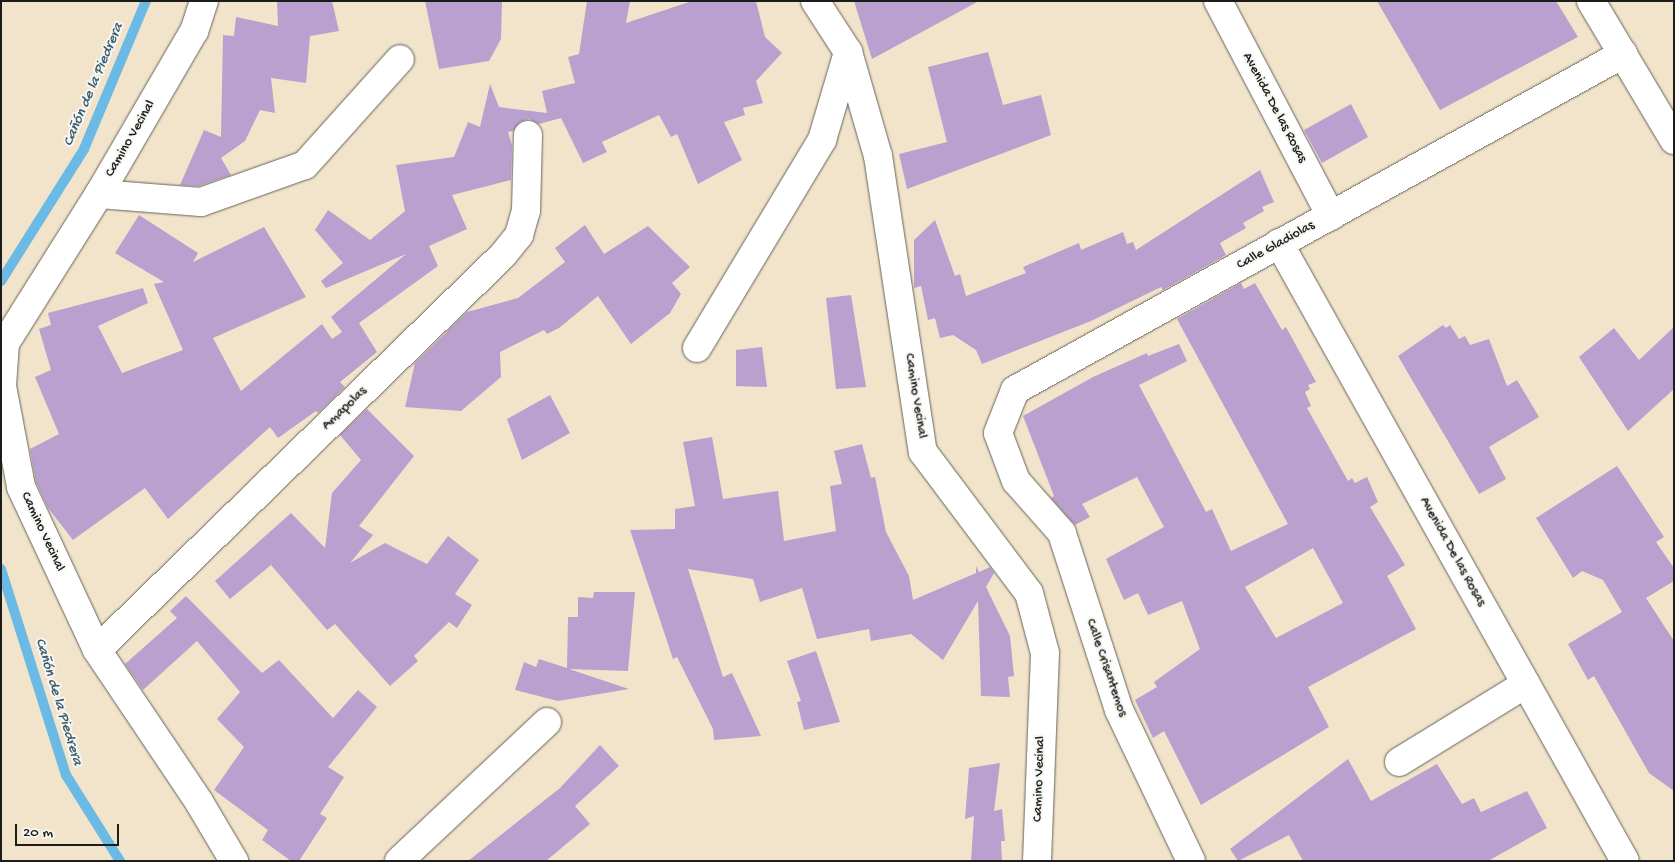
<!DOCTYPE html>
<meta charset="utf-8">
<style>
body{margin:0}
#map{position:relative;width:1675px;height:862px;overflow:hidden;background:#f1e4cb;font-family:"Gochi Hand",sans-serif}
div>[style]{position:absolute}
.stream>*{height:10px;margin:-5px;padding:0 5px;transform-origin:5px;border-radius:5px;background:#6bbae5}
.building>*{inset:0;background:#b9a0cf}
.roads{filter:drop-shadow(0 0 1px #676259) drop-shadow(0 0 1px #676259)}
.minor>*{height:28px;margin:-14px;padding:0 14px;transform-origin:14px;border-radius:14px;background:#fff}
.tertiary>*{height:28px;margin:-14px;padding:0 14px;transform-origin:14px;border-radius:14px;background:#fff}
span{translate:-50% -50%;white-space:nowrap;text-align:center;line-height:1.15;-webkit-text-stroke:4px #f6f6f2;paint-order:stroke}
.street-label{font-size:14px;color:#1c1c1c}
.water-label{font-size:15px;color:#3c5b6c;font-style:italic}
.frame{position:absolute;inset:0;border:2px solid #1c1c1c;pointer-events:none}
.scale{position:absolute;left:15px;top:824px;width:104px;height:22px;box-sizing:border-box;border:2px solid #1c1c1c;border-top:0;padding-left:6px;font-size:15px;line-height:18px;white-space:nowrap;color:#1c1c1c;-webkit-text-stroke:4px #f6f6f2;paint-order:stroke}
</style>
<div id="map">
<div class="stream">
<i style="left:1px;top:281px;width:156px;rotate:-57.8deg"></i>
<i style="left:84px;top:149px;width:160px;rotate:-67.3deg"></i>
<i style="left:1px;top:569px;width:216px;rotate:72.5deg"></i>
<i style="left:66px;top:775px;width:102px;rotate:57.9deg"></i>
</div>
<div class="building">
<i style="clip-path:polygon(277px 1px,332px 1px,339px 31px,310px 36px,306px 83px,271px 78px,275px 113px,260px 110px,245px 141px,221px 158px,231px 175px,199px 186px,180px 185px,204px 130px,221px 137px,223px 35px,234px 36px,236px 17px,278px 26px)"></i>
<i style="clip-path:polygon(425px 1px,502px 1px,501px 39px,489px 61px,439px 69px)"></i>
<i style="clip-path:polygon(587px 1px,630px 1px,626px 23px,692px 1px,756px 1px,765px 37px,782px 53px,756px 81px,763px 103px,743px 108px,745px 115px,724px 122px,742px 160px,698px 184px,677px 134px,671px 137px,659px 115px,602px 142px,607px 152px,583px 163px,561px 118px,539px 124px,529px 119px,520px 122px,513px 131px,508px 132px,512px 145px,511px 180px,452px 195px,467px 229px,429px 246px,438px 266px,359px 323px,377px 352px,340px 382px,345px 387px,318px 413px,316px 411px,278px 438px,270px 427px,168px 519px,145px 488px,73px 540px,48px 508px,36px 482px,30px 449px,59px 434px,35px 377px,51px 370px,39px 329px,51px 325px,48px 313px,143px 288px,148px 303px,98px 326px,122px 373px,183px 350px,154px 284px,164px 282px,115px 253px,139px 215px,198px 253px,193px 262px,264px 227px,306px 297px,213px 338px,241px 391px,322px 324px,332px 339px,342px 332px,331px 317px,406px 254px,326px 288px,321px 281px,343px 263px,315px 230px,328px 210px,370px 240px,405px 211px,396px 165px,454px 157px,468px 122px,480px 127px,490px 84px,499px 107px,547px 113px,542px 91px,575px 83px,568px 57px,579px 54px)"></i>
<i style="clip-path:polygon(854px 1px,979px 1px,872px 59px)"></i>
<i style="clip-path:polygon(1377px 1px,1556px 1px,1578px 37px,1440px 110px)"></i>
<i style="clip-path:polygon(988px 52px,1003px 105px,1041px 95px,1051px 135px,907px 189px,899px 154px,947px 142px,928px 67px)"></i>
<i style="clip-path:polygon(1351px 104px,1368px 137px,1322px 163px,1304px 130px)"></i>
<i style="clip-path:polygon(1260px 170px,1274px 202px,1262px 207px,1264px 211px,1243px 223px,1246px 228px,1220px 243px,1226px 255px,1163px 290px,1161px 287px,1091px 321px,982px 364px,976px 350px,953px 335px,940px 338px,935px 318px,928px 320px,921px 286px,914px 288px,914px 240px,935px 220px,955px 276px,960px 274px,966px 296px,1026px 273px,1023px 267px,1079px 243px,1081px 250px,1123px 232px,1127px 244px,1133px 242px,1136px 250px)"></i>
<i style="clip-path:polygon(585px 225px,604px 254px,648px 226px,690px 267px,672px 283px,681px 294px,670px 313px,631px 344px,598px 296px,559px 328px,547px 334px,544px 330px,500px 352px,501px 377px,461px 411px,405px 407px,415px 363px,467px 312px,518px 298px,565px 262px,555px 248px)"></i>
<i style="clip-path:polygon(evenodd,1241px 283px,1244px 289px,1255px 283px,1282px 330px,1286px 327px,1316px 382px,1308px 385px,1310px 389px,1305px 392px,1311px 406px,1307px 408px,1348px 481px,1352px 478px,1355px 483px,1367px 477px,1378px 502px,1370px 507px,1405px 565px,1387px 576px,1416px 629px,1308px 687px,1329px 727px,1201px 805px,1164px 731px,1153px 738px,1135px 700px,1157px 687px,1154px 682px,1200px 649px,1182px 601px,1148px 615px,1138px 593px,1124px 600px,1106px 559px,1164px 527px,1137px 477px,1082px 504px,1090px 517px,1075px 525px,1051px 498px,1054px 496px,1023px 416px,1093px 377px,1147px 353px,1148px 356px,1179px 344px,1187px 361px,1139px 385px,1206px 512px,1212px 509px,1231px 551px,1288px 524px,1177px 319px,1241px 283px,1313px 548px,1343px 603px,1276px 638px,1245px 587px,1313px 548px)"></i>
<i style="clip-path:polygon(851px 295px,866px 387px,836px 389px,826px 298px)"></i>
<i style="clip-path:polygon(1443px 325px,1446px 328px,1450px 325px,1459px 339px,1465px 336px,1470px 345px,1489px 339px,1507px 386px,1517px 380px,1539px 417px,1489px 447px,1506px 479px,1479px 494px,1398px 356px)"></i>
<i style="clip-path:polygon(1674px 327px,1674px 389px,1628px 431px,1579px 357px,1614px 328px,1639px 360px)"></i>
<i style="clip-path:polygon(762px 347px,767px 387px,736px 386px,736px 350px)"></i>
<i style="clip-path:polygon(550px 395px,570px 433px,522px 460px,507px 419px)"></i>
<i style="clip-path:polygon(367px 409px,414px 456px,359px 526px,373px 535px,350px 563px,385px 543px,427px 564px,448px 536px,479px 560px,455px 594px,472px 605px,457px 628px,449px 622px,414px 656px,418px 661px,390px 686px,335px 624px,327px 630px,271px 565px,230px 599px,215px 581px,291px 513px,325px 548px,332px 493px,361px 460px,340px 435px)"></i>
<i style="clip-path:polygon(712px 437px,723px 499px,778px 491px,784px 541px,836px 531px,830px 486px,842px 484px,834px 451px,862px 444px,871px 478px,875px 477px,886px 532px,909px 576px,913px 600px,976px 573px,976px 566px,979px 572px,990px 567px,994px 573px,986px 587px,1010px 636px,1014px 676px,1008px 677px,1010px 697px,981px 696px,978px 601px,943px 660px,911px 634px,871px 641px,869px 629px,817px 639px,802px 588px,760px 602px,753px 579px,688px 569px,723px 677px,732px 673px,761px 736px,714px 740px,713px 729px,677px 657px,673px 659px,630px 530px,675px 529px,675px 509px,695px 506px,683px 442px)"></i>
<i style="clip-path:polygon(1617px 466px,1664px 537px,1656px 542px,1674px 568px,1674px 581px,1646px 598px,1674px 641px,1674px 791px,1649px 773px,1594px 676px,1588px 680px,1568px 644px,1622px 612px,1603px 580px,1582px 571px,1573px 578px,1536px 518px)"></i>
<i style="clip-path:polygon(594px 592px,635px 592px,628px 671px,569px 669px,629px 689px,558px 701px,515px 690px,524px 662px,536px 667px,539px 659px,567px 668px,568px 617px,578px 617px,578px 597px,593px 598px)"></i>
<i style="clip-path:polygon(186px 596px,262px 673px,279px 660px,333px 718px,358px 690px,377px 707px,328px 767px,344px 777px,320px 814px,327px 818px,299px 861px,291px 861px,262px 840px,268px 830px,214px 790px,244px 747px,217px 719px,240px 692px,197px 641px,143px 690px,125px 664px,177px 618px,170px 611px)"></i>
<i style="clip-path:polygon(816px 651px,840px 722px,804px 730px,797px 702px,801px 701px,787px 661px)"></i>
<i style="clip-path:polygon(600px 745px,619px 766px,575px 806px,590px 824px,546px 861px,468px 861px,560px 788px)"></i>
<i style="clip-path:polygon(1348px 759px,1371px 801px,1437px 764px,1462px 804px,1474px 798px,1481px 812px,1527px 791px,1547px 828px,1488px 861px,1303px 861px,1289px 835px,1238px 861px,1230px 849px)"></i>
<i style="clip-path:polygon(1000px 763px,994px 811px,1002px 809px,1005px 841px,1001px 841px,1002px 861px,971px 861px,974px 816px,965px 819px,969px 768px)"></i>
</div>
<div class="roads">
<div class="minor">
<i style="left:204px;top:1px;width:32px;rotate:108deg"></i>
<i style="left:194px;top:31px;width:189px;rotate:120.2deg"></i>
<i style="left:99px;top:194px;width:176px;rotate:122.2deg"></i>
<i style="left:5px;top:343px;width:43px;rotate:94deg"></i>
<i style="left:2px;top:386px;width:103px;rotate:79.3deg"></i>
<i style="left:21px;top:487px;width:180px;rotate:65deg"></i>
<i style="left:97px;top:650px;width:183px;rotate:56.1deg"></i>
<i style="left:199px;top:802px;width:69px;rotate:59.3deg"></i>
<i style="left:815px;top:1px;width:61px;rotate:57.1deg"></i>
<i style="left:848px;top:52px;width:108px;rotate:73.9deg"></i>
<i style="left:878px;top:156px;width:299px;rotate:81.4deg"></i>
<i style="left:923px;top:452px;width:176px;rotate:53.1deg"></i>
<i style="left:1029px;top:593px;width:62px;rotate:75.1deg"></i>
<i style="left:1045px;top:653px;width:208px;rotate:92.2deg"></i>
<i style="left:1218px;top:1px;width:243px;rotate:62.3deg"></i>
<i style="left:99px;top:194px;width:102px;rotate:4.5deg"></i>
<i style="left:201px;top:202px;width:110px;rotate:-19.6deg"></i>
<i style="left:305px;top:165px;width:142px;rotate:-48.1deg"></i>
<i style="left:1279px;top:243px;width:708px;rotate:60.76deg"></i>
<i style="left:697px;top:348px;width:243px;rotate:-59deg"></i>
<i style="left:822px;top:140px;width:92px;rotate:-73.5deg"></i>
<i style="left:97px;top:650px;width:566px;rotate:-44.21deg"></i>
<i style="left:503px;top:255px;width:26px;rotate:-51deg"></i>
<i style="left:519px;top:235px;width:25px;rotate:-74deg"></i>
<i style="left:526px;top:211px;width:76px;rotate:-88.5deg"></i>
<i style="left:1399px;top:762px;width:149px;rotate:-31.6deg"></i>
<i style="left:399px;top:861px;width:203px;rotate:-43.2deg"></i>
<i style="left:1191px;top:861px;width:167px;rotate:-115.5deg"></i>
<i style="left:1119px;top:710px;width:186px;rotate:-107.9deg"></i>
<i style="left:1062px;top:533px;width:69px;rotate:-131.5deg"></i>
<i style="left:1016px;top:481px;width:51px;rotate:-110.6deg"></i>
<i style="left:998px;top:433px;width:46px;rotate:-68.4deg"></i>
<i style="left:1015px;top:390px;width:695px;rotate:-28.93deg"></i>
</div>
<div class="tertiary">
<i style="left:1591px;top:1px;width:162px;rotate:59.2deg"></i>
</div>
</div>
<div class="street-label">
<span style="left:1274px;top:108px;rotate:62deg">Avenida De las Rosas</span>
<span style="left:131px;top:139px;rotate:-60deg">Camino Vecinal</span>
<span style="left:1276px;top:246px;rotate:-29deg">Calle Gladiolas</span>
<span style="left:915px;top:396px;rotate:81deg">Camino Vecinal</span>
<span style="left:345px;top:409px;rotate:-44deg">Amapolas</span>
<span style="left:42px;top:532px;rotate:65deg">Camino Vecinal</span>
<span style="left:1452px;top:552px;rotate:61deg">Avenida De las Rosas</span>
<span style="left:1106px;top:668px;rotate:71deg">Calle Crisantemos</span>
<span style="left:1040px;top:779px;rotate:-88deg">Camino Vecinal</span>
</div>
<div class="water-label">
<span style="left:94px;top:85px;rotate:-67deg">Cañón de la Piedrera</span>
<span style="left:58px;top:702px;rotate:73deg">Cañón de la Piedrera</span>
</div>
<div class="frame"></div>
<div class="scale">20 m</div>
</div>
